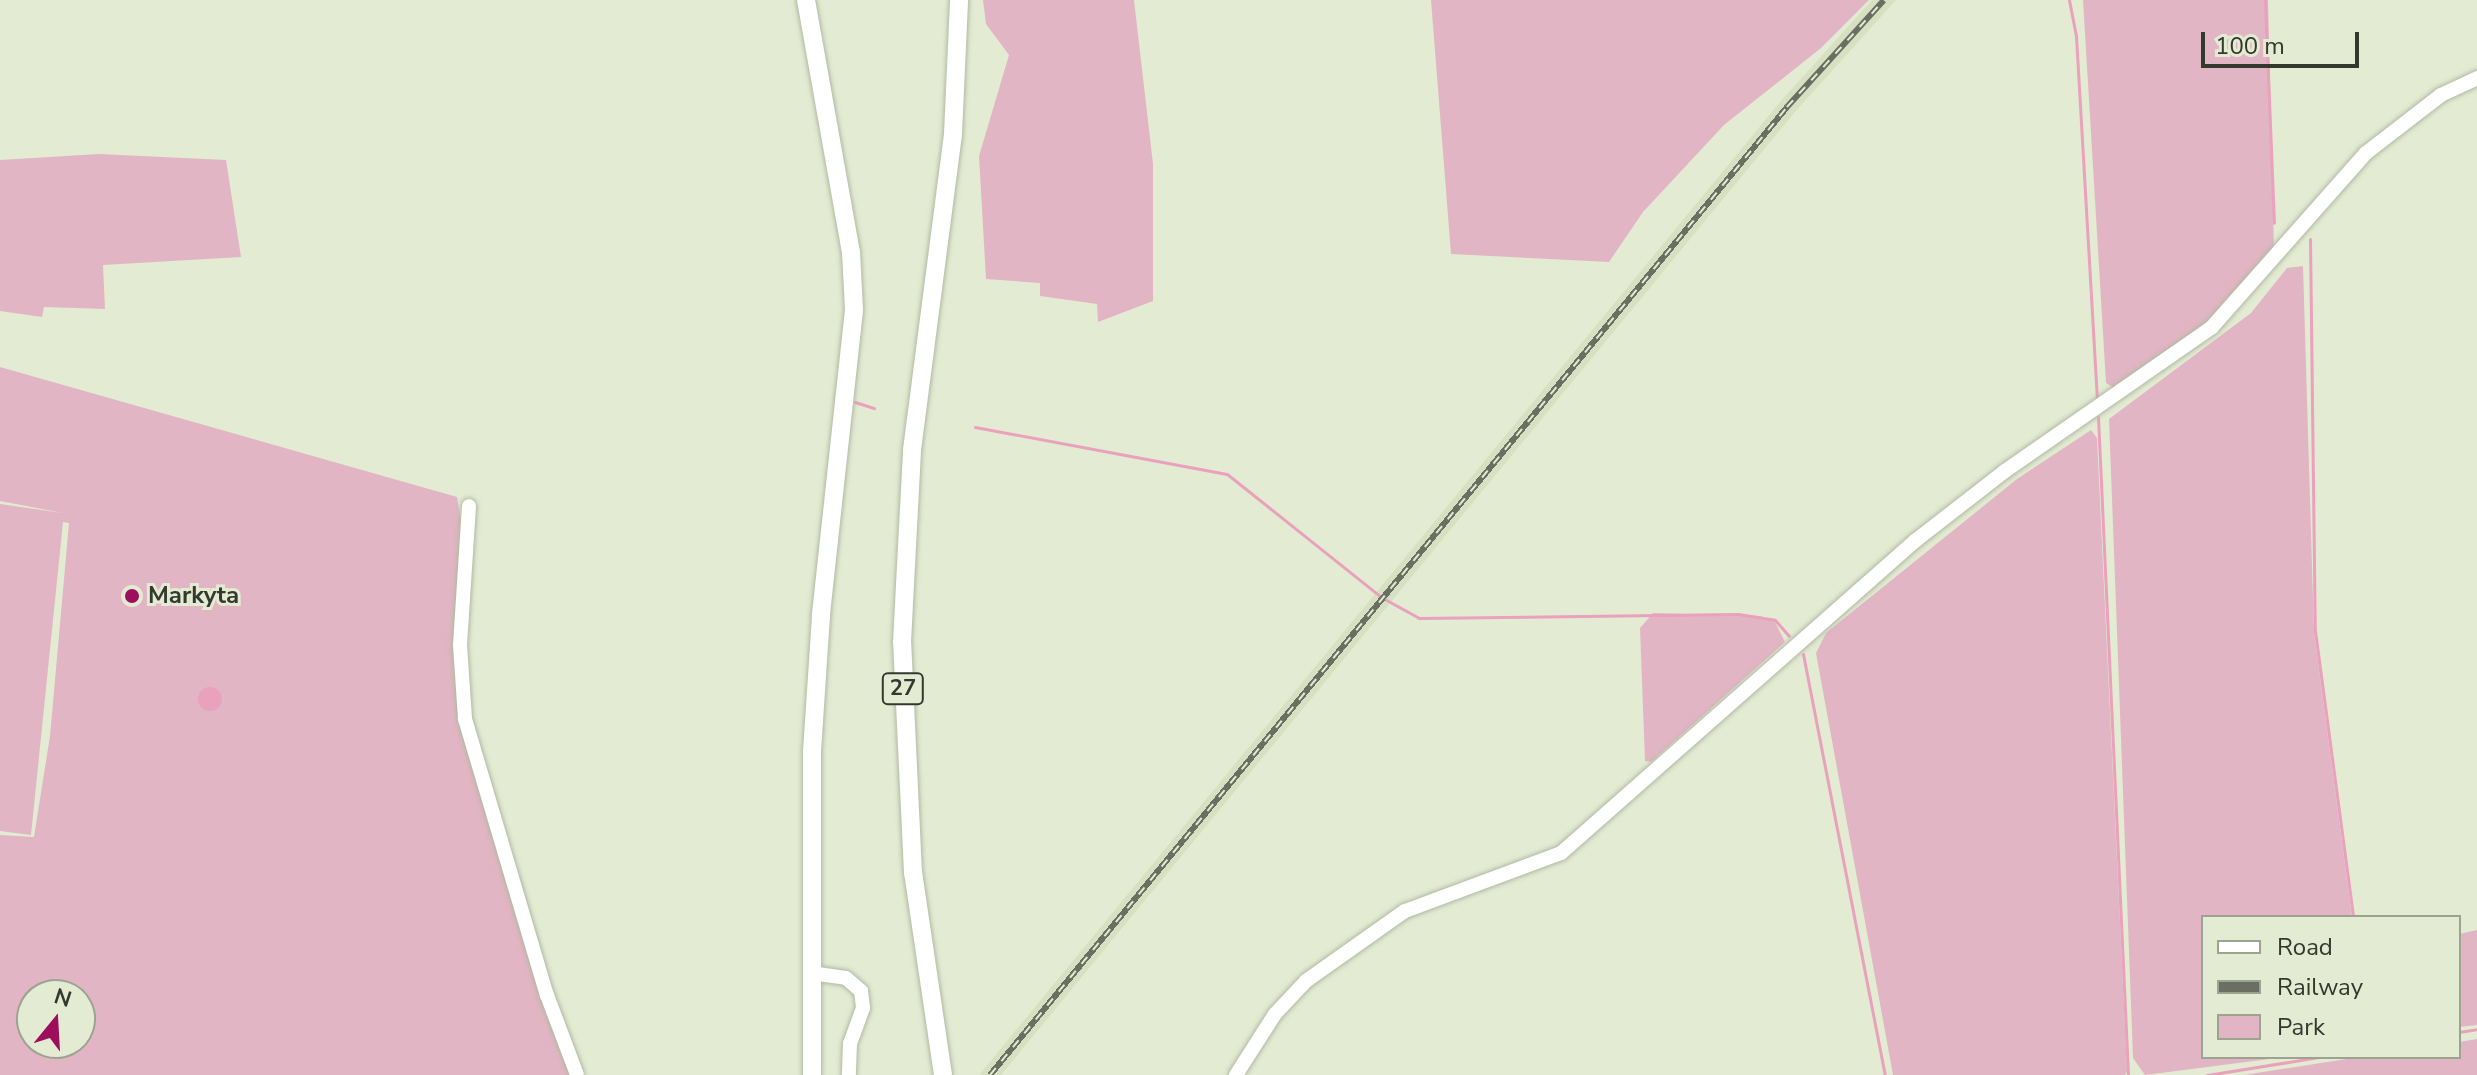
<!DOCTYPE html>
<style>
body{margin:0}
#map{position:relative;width:2477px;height:1075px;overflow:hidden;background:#e3ebd3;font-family:"Nunito Sans",sans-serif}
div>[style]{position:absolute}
.built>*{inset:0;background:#d7e1c2}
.green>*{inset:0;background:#e2b5c4}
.water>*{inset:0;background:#e9a1bc}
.round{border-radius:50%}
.stream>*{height:3px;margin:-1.5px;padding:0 1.5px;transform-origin:1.5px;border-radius:1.5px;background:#e9a1bc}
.roads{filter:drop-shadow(0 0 2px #b1b9a2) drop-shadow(0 0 2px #b1b9a2)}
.minor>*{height:14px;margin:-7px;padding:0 7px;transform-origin:7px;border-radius:7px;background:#fff}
.major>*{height:18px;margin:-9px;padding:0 9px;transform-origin:9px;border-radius:9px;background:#fff}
.rail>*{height:6px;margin-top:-3px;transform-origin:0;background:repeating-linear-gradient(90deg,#e3ebd3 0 9px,#6a6f61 0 18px);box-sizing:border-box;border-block:2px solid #6a6f61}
.dots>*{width:22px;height:22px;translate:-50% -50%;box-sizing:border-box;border:4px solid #e3ebd3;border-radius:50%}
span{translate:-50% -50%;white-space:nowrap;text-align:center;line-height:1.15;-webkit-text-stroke:6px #e3ebd3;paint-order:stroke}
.shield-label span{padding:2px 6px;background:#e3ebd3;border:2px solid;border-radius:6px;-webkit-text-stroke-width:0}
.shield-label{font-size:22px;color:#35382f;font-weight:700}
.poi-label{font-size:24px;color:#35382f;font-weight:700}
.left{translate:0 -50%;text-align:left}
.legend{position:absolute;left:2201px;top:915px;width:260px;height:144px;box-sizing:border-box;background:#e3ebd3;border:2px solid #9da391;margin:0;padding:10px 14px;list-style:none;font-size:24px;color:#35382f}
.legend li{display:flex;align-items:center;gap:16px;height:40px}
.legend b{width:40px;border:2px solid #9da391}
.north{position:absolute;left:16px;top:979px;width:80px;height:80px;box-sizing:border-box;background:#e3ebd3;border:2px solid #9da391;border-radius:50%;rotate:18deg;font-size:22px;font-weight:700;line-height:32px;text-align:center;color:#35382f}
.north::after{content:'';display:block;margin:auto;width:28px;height:36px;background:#9d0e5c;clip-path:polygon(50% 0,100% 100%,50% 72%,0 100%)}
.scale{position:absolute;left:2201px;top:32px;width:158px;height:36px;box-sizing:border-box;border:4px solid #35382f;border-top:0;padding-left:10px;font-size:24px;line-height:28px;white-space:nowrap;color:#35382f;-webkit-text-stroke:6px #e3ebd3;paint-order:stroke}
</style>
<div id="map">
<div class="built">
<i style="clip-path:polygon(1872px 0,1896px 0,1794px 113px,1001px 1075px,979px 1075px,1780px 102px)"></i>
</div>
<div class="green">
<i style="clip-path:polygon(983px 0,1134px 0,1153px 164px,1153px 301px,1098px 322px,1097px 304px,1040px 296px,1040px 283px,986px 279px,979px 156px,1009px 55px,986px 24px)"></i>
<i style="clip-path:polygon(1431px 0,1869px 0,1821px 48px,1724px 125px,1643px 212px,1609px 262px,1451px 254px)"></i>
<i style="clip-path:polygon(2083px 0,2268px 0,2274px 253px,2220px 312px,2115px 389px,2106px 383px)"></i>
<i style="clip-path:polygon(99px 154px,226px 160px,241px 257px,103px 265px,105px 309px,44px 307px,42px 317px,0 311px,0 160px)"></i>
<i style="clip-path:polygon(2303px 266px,2314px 632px,2352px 917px,2203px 917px,2203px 1057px,2285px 1057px,2145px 1075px,2133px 1058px,2109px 419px,2251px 313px,2287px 268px)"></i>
<i style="clip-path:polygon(evenodd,0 367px,457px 497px,466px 551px,462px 699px,577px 1075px,0 1075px,0 835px,34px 837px,50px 736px,69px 523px,63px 522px,31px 835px,0 831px,0 504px,63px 513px,0 501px,0 367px,32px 995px,80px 995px,80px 1043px,32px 1043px,32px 995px)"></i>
<i style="clip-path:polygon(2091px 430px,2097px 438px,2127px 1071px,2125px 1075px,1893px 1075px,1816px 653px,1826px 633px,2017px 479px)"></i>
<i style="clip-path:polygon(1653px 613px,1760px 616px,1775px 622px,1785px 642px,1651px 762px,1645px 761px,1640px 628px)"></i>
<i style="clip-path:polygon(2477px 930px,2477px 1025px,2459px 1027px,2459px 934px)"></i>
<i style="clip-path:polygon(2477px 1039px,2477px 1075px,2244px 1075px,2359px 1057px,2459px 1057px,2459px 1042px)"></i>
</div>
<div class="water">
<i class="round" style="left:198px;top:687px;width:24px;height:24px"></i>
</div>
<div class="stream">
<i style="left:2069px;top:0;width:37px;rotate:79deg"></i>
<i style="left:2076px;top:36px;width:364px;rotate:86.7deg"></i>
<i style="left:2265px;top:0;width:223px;rotate:87.7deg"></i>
<i style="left:2310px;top:239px;width:392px;rotate:89.3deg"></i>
<i style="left:2315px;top:631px;width:289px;rotate:82.4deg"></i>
<i style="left:855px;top:402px;width:20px;rotate:18deg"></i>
<i style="left:2098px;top:417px;width:659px;rotate:87.39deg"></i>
<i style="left:975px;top:427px;width:256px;rotate:10.6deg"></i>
<i style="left:1227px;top:474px;width:197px;rotate:38.6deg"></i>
<i style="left:1381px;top:597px;width:43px;rotate:28.9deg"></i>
<i style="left:1419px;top:618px;width:319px;rotate:-0.7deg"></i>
<i style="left:1738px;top:614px;width:37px;rotate:9deg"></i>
<i style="left:1775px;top:620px;width:21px;rotate:49deg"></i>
<i style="left:1803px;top:654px;width:429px;rotate:79deg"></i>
<i style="left:2459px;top:1032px;width:18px;rotate:-9deg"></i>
<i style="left:2207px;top:1075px;width:113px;rotate:-9.1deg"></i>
</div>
<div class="roads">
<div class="minor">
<i style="left:469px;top:506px;width:139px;rotate:93.7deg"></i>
<i style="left:460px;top:645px;width:74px;rotate:86.1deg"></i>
<i style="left:465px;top:719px;width:288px;rotate:73.5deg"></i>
<i style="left:547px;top:995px;width:85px;rotate:69.4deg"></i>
<i style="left:811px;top:973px;width:35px;rotate:8deg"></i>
<i style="left:846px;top:978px;width:20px;rotate:41deg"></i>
<i style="left:861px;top:991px;width:17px;rotate:83deg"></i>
<i style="left:863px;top:1008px;width:37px;rotate:110deg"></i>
<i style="left:850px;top:1043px;width:32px;rotate:92deg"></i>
<i style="left:1236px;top:1075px;width:72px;rotate:-57.4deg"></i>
<i style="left:1275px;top:1014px;width:45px;rotate:-46.8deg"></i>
<i style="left:1306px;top:981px;width:121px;rotate:-35.3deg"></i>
<i style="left:1405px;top:911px;width:166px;rotate:-20.4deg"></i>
<i style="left:1561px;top:853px;width:472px;rotate:-41.4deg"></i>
<i style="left:1915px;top:541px;width:114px;rotate:-37.9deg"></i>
<i style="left:2005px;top:471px;width:252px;rotate:-34.8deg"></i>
<i style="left:2212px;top:327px;width:232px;rotate:-48.5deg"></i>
<i style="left:2366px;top:153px;width:95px;rotate:-37.7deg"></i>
<i style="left:2441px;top:95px;width:40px;rotate:-25deg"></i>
</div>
<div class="major">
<i style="left:806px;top:0;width:256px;rotate:79.9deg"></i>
<i style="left:851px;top:252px;width:58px;rotate:87deg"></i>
<i style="left:854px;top:310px;width:308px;rotate:96.2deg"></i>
<i style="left:821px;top:616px;width:137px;rotate:93.8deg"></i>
<i style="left:812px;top:753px;width:322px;rotate:90deg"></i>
<i style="left:943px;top:1075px;width:204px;rotate:-98.4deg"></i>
<i style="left:913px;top:873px;width:231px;rotate:-92.7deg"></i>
<i style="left:902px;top:642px;width:192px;rotate:-87deg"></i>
<i style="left:912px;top:450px;width:319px;rotate:-82.6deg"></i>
<i style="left:953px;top:134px;width:134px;rotate:-87.4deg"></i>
</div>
</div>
<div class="rail">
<i style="left:990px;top:1075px;width:1254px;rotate:-50.53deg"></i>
<i style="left:1787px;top:107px;width:144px;rotate:-47.8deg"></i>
</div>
<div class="dots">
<i style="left:132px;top:596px;background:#9d0e5c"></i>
</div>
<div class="shield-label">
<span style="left:903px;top:689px">27</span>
</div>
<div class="poi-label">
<span class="left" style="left:148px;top:596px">Markyta</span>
</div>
<ul class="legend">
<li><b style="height:10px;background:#fff"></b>Road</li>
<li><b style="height:10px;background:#6a6f61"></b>Railway</li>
<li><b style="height:22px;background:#e2b5c4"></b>Park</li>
</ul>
<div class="north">N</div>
<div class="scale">100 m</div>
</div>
